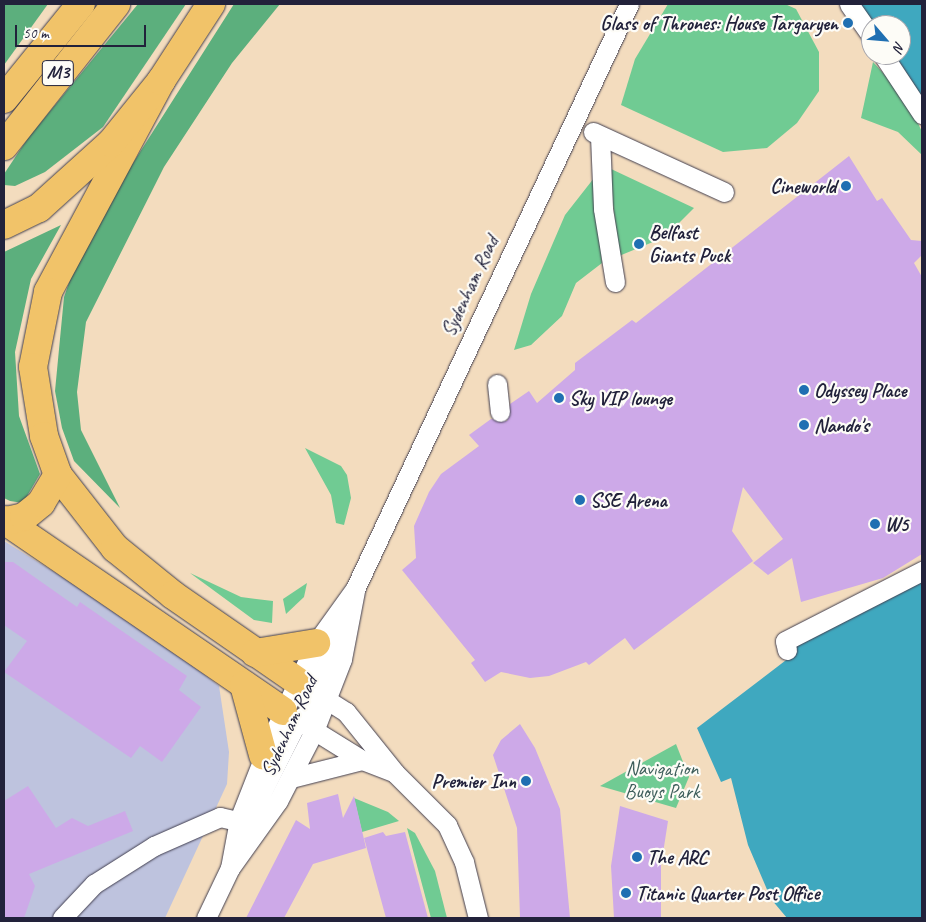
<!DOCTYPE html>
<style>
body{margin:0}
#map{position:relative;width:926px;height:922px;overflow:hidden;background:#f3dcbe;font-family:Caveat,sans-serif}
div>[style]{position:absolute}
.industrial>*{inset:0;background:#bec3de}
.green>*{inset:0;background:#70cb93}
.forest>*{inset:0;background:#5caf7d}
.water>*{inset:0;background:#3fa8bf}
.building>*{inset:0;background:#cda9e8}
.roads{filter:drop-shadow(0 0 1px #413e4f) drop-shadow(0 0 1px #413e4f)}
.minor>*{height:19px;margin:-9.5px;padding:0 9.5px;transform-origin:9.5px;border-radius:9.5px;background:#fff}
.highway>*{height:28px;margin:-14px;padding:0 14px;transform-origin:14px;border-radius:14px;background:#f1c369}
.dots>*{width:14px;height:14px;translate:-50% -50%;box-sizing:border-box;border:2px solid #fdfcf7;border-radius:50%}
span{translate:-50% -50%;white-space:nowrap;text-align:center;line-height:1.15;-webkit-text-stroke:4.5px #fdfcf7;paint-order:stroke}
.shield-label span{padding:1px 4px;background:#fdfcf7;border:1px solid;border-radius:4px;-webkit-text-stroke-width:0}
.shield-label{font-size:19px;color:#22223b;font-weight:700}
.poi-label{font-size:20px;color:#22223b;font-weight:700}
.right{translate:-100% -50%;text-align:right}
.left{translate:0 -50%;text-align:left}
.street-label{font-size:20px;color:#22223b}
.park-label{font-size:20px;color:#3d5d5a}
.frame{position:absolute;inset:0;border:5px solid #22223b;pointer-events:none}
.north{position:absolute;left:861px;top:15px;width:50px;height:50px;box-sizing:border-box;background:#fdfcf7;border:1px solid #a5a5ac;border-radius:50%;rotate:117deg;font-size:14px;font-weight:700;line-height:20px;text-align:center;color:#22223b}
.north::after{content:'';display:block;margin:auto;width:18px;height:22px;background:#1f6fb2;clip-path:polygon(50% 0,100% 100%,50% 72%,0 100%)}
.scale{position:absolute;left:15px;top:25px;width:131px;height:22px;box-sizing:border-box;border:2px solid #22223b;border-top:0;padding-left:6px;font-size:15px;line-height:18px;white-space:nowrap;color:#22223b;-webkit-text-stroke:4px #fdfcf7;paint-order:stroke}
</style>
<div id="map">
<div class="industrial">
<i style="clip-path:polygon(4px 541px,138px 624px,219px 686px,229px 752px,227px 784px,165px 918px,4px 918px)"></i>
</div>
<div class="green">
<i style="clip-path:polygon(668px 4px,785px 4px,796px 9px,819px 52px,819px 91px,797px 123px,767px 148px,723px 152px,621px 105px,635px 59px)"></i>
<i style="clip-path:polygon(873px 62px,907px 99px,922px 132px,922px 155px,898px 132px,861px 118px)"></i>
<i style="clip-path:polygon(609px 168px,694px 208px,665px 237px,619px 256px)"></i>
<i style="clip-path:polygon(594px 178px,602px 263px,576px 283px,562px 316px,531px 345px,514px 350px,531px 294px,565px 215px)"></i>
<i style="clip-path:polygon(305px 448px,341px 466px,347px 475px,351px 498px,344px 525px,336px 523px,331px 495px)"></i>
<i style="clip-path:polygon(190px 573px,241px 597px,273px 601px,272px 623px,254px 620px)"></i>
<i style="clip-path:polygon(307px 583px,304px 597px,286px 614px,283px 599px)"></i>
<i style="clip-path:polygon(676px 744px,689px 777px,676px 808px,600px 786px)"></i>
<i style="clip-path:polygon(354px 798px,388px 812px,399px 821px,362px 832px)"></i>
<i style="clip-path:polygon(407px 828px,415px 833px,435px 871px,447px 918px,431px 918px)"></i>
</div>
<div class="forest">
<i style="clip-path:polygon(4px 4px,48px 4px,4px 65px)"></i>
<i style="clip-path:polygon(138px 4px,186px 4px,103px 127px,45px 172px,15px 186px,4px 185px,4px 174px,28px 138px)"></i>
<i style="clip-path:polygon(234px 4px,280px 4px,232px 63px,164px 167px,86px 322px,77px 392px,81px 430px,120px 508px,74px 461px,62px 428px,55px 391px,64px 297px,78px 257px,126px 174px)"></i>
<i style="clip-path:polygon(61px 225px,31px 279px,15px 352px,19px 416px,40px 474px,23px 503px,10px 501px,4px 498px,4px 252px)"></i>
</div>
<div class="water">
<i style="clip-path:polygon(860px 4px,922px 4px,922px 97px,895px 55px,901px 55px,901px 25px,875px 25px)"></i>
<i style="clip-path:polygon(922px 578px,922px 918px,787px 918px,771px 899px,748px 845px,731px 778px,721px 782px,697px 728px,794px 654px,789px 644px)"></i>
</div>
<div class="building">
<i style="clip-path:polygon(849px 156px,877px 201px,882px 198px,911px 240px,922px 241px,922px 255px,914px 263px,922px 277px,922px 554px,883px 578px,801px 602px,792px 558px,768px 575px,753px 563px,783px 539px,743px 487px,732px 531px,753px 561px,634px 650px,625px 638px,589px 665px,586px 662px,549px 676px,530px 678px,501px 672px,485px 682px,471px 663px,475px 660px,402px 570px,416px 558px,414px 526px,429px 492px,441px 474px,479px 446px,469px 435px,491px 419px,507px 421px,510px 404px,529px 391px,537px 403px,575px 370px,575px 363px,632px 320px,636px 323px)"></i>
<i style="clip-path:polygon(4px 562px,13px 562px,77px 607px,80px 602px,187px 676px,179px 690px,201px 707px,162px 762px,140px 746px,131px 758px,4px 672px,27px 641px,4px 625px)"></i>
<i style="clip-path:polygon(520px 724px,535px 748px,560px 809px,570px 918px,520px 918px,517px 828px,493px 755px,501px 740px)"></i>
<i style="clip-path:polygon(28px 786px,56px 828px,72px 818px,88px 826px,125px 811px,133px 831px,29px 874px,35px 886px,24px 918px,4px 918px,4px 801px)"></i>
<i style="clip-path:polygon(338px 794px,343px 818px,354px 796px,366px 848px,313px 864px,284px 918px,246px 918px,296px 820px,310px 829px,307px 803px)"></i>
<i style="clip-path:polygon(620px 806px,668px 821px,661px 866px,661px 918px,614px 918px,611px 866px)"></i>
<i style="clip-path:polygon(383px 832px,386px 836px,405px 832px,428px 918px,386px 918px,364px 838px)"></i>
</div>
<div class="roads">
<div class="minor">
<i style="left:849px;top:4px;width:39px;rotate:55deg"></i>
<i style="left:883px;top:55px;width:71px;rotate:56.5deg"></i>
<i style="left:593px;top:132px;width:144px;rotate:24.6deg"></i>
<i style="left:600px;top:136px;width:73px;rotate:87.6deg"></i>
<i style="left:603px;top:209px;width:74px;rotate:80.7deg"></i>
<i style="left:497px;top:384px;width:28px;rotate:84deg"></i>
<i style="left:787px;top:650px;width:9px;rotate:-103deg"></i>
<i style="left:785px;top:641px;width:154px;rotate:-27.1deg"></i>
<i style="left:297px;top:681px;width:58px;rotate:32.3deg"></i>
<i style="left:346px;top:712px;width:78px;rotate:51.2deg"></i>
<i style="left:395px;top:773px;width:74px;rotate:45deg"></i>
<i style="left:447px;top:825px;width:41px;rotate:65.3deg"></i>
<i style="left:464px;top:862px;width:58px;rotate:76deg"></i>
<i style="left:303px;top:697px;width:11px;rotate:-38deg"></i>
<i style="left:312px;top:690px;width:67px;rotate:-61.5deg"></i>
<i style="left:304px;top:724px;width:68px;rotate:31.8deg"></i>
<i style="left:362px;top:760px;width:34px;rotate:21deg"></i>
<i style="left:291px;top:778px;width:73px;rotate:-14.2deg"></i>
<i style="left:250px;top:816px;width:107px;rotate:-63.4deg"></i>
<i style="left:298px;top:720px;width:36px;rotate:-34deg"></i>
<i style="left:230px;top:868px;width:49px;rotate:-79.4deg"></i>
<i style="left:239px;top:820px;width:85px;rotate:-68.6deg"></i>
<i style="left:270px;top:741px;width:108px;rotate:-64.9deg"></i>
<i style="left:316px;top:643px;width:67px;rotate:-54.2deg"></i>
<i style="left:355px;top:589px;width:646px;rotate:-64.9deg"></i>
<i style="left:62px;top:918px;width:47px;rotate:-46.7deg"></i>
<i style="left:94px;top:884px;width:71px;rotate:-32.3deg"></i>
<i style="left:154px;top:846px;width:72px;rotate:-23.7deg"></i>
<i style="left:220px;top:817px;width:31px;rotate:13deg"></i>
<i style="left:206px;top:918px;width:55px;rotate:-64.4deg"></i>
<i style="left:230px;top:868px;width:82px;rotate:-54.4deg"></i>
<i style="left:278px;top:801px;width:79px;rotate:-62.8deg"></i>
<i style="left:314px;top:731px;width:77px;rotate:-68.7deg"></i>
<i style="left:342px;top:659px;width:69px;rotate:-79.2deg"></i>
</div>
<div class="highway">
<i style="left:161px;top:81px;width:239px;rotate:118.2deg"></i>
<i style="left:48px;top:292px;width:76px;rotate:101.3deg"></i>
<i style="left:33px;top:367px;width:70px;rotate:80.9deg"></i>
<i style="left:44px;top:436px;width:41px;rotate:70.3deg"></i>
<i style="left:58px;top:475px;width:93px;rotate:52deg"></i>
<i style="left:115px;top:548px;width:75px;rotate:39deg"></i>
<i style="left:173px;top:595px;width:151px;rotate:34.7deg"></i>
<i style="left:4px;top:99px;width:122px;rotate:-51deg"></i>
<i style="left:4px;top:146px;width:181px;rotate:-51.7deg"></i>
<i style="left:4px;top:225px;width:39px;rotate:-26deg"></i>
<i style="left:39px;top:208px;width:97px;rotate:-42.1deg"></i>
<i style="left:111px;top:143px;width:80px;rotate:-51.1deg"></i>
<i style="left:161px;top:81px;width:92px;rotate:-57deg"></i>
<i style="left:4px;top:520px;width:338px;rotate:34.4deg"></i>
<i style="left:7px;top:521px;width:17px;rotate:-13deg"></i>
<i style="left:24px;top:517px;width:22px;rotate:-39deg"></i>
<i style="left:41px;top:503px;width:33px;rotate:-59deg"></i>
<i style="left:255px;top:653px;width:62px;rotate:-9.3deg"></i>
<i style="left:244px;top:685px;width:73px;rotate:74.8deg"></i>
</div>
</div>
<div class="dots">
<i style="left:848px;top:23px;background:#1f6fb2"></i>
<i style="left:846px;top:186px;background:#1f6fb2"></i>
<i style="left:639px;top:244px;background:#1f6fb2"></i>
<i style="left:804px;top:390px;background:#1f6fb2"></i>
<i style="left:559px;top:398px;background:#1f6fb2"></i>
<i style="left:804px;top:425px;background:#1f6fb2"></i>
<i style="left:580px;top:500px;background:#1f6fb2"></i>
<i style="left:875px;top:524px;background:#1f6fb2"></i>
<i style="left:526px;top:781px;background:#1f6fb2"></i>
<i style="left:637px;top:857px;background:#1f6fb2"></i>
<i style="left:626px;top:893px;background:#1f6fb2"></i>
</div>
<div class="shield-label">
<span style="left:58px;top:73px">M3</span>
</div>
<div class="poi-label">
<span class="right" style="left:838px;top:23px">Glass of Thrones: House Targaryen</span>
<span class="right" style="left:836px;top:186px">Cineworld</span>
<span class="left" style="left:649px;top:244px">Belfast<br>Giants Puck</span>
<span class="left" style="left:814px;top:390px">Odyssey Place</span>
<span class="left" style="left:569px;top:398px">Sky VIP lounge</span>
<span class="left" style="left:814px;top:425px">Nando's</span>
<span class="left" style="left:590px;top:500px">SSE Arena</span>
<span class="left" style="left:885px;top:524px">W5</span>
<span class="right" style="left:516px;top:781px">Premier Inn</span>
<span class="left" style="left:647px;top:857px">The ARC</span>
<span class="left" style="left:636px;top:893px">Titanic Quarter Post Office</span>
</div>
<div class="street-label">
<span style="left:470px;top:286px;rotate:-65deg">Sydenham Road</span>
<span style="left:289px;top:726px;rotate:-65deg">Sydenham Road</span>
</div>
<div class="park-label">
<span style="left:662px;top:780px">Navigation<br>Buoys Park</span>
</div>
<div class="frame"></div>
<div class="north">N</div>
<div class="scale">50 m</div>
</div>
